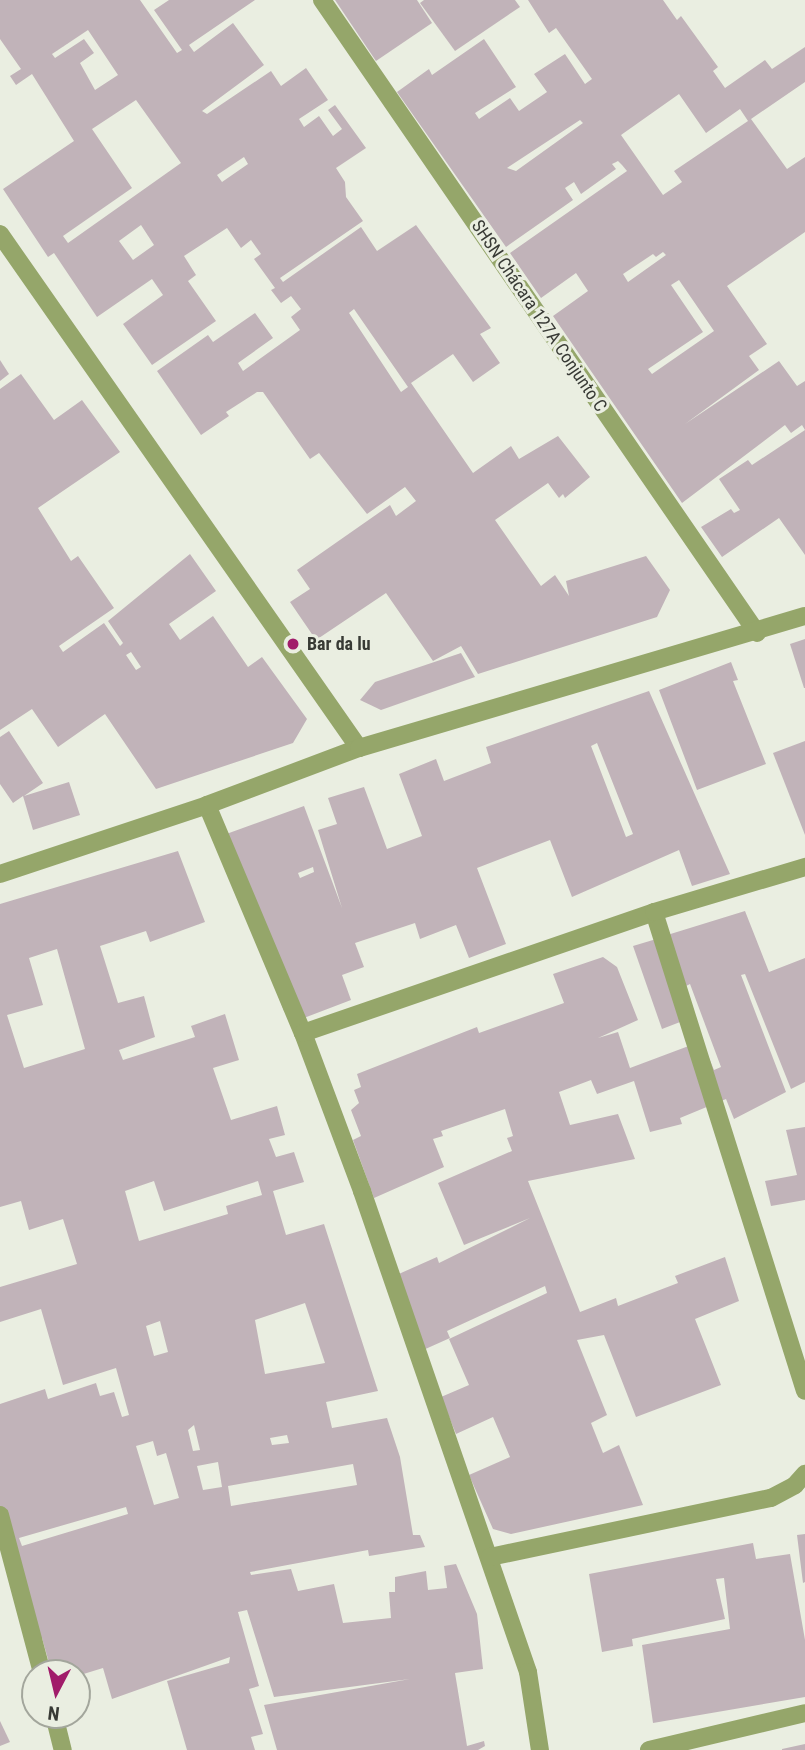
<!DOCTYPE html>
<meta charset="utf-8">
<style>
body{margin:0}
#map{position:relative;width:805px;height:1750px;overflow:hidden;background:#eaeee1;font-family:"Roboto Condensed",sans-serif}
div>[style]{position:absolute}
.building>*{inset:0;background:#c1b3b9}
.minor>*{height:18px;margin:-9px;padding:0 9px;transform-origin:9px;border-radius:9px;background:#95a66a}
.dots>*{width:19px;height:19px;translate:-50% -50%;box-sizing:border-box;border:4px solid #eaeee1;border-radius:50%}
span{translate:-50% -50%;white-space:nowrap;text-align:center;line-height:1.15;-webkit-text-stroke:6px #eaeee1;paint-order:stroke}
.street-label{font-size:18px;color:#383a35}
.poi-label{font-size:18px;color:#383a35;font-weight:700}
.left{translate:0 -50%;text-align:left}
.north{position:absolute;left:21px;top:1659px;width:70px;height:70px;box-sizing:border-box;background:#eaeee1;border:2px solid #a3a69c;border-radius:50%;rotate:187deg;font-size:19px;font-weight:700;line-height:28px;text-align:center;color:#383a35}
.north::after{content:'';display:block;margin:auto;width:24px;height:32px;background:#a11c6a;clip-path:polygon(50% 0,100% 100%,50% 72%,0 100%)}
</style>
<div id="map">
<div class="building">
<i style="clip-path:polygon(evenodd,0 0,140px 0,177px 53px,182px 50px,154px 10px,169px 0,255px 0,189px 45px,194px 52px,233px 23px,264px 65px,202px 111px,207px 114px,271px 71px,281px 86px,306px 68px,328px 100px,299px 119px,304px 127px,319px 116px,333px 136px,342px 129px,328px 110px,335px 105px,366px 148px,336px 168px,345px 182px,346px 197px,363px 221px,280px 278px,283px 282px,361px 227px,377px 251px,416px 225px,491px 328px,480px 334px,500px 363px,473px 382px,453px 354px,411px 383px,473px 473px,511px 446px,519px 459px,558px 436px,590px 477px,565px 498px,563px 494px,559px 498px,548px 483px,495px 520px,541px 586px,555px 575px,569px 596px,566px 581px,646px 556px,670px 590px,657px 617px,478px 674px,461px 646px,433px 661px,386px 593px,316px 640px,290px 602px,310px 589px,297px 570px,390px 505px,396px 516px,416px 501px,405px 487px,367px 514px,319px 453px,310px 459px,263px 392px,257px 392px,226px 412px,229px 416px,201px 435px,157px 371px,208px 335px,213px 342px,255px 313px,273px 338px,238px 363px,243px 371px,300px 330px,291px 317px,301px 309px,291px 296px,281px 303px,271px 290px,275px 288px,254px 259px,261px 254px,251px 240px,241px 248px,227px 228px,184px 256px,196px 275px,188px 281px,216px 321px,152px 365px,123px 324px,163px 295px,152px 279px,97px 317px,54px 253px,48px 257px,3px 189px,74px 141px,32px 74px,16px 85px,10px 76px,21px 69px,0 39px,0 0,88px 30px,118px 75px,95px 90px,80px 63px,94px 53px,84px 39px,55px 58px,52px 54px,88px 30px,0 0,136px 100px,181px 163px,68px 243px,63px 236px,132px 188px,92px 129px,136px 100px,0 0,244px 157px,248px 164px,222px 182px,217px 175px,244px 157px,0 0,141px 225px,154px 245px,133px 260px,119px 241px,141px 225px,0 0,354px 309px,408px 387px,401px 392px,349px 313px,354px 309px)"></i>
<i style="clip-path:polygon(335px 0,417px 0,432px 23px,376px 61px)"></i>
<i style="clip-path:polygon(424px 0,515px 0,520px 7px,455px 51px,420px 3px)"></i>
<i style="clip-path:polygon(evenodd,528px 0,663px 0,677px 20px,681px 16px,718px 67px,713px 71px,725px 88px,765px 60px,772px 69px,805px 47px,805px 82px,751px 119px,787px 169px,805px 157px,805px 232px,727px 286px,767px 344px,749px 356px,759px 370px,685px 424px,779px 361px,797px 386px,805px 381px,805px 555px,779px 518px,722px 557px,701px 527px,731px 509px,734px 513px,740px 510px,719px 479px,748px 460px,752px 465px,805px 430px,802px 425px,791px 433px,785px 425px,682px 503px,553px 316px,588px 291px,576px 273px,541px 298px,510px 253px,627px 171px,622px 165px,618px 161px,612px 164px,616px 169px,581px 194px,574px 182px,565px 188px,573px 200px,506px 247px,397px 92px,429px 69px,432px 75px,484px 39px,516px 87px,475px 113px,479px 119px,510px 98px,519px 111px,547px 92px,534px 74px,565px 54px,585px 84px,592px 79px,556px 28px,549px 33px,528px 0,679px 94px,706px 133px,740px 109px,748px 121px,674px 171px,682px 182px,663px 195px,621px 135px,679px 94px,528px 0,580px 120px,583px 123px,516px 171px,507px 168px,580px 120px,528px 0,663px 252px,666px 255px,628px 282px,623px 274px,653px 254px,656px 257px,663px 252px,528px 0,679px 280px,714px 331px,652px 374px,648px 369px,703px 332px,671px 285px,679px 280px)"></i>
<i style="clip-path:polygon(0 360px,9px 374px,0 381px)"></i>
<i style="clip-path:polygon(evenodd,21px 374px,54px 420px,82px 400px,120px 452px,38px 508px,71px 561px,78px 556px,114px 608px,59px 646px,63px 652px,104px 623px,120px 646px,123px 643px,108px 621px,190px 554px,216px 591px,169px 624px,180px 640px,213px 616px,248px 667px,262px 657px,307px 719px,293px 743px,156px 789px,105px 714px,58px 747px,32px 709px,0 730px,0 389px,21px 374px,131px 652px,141px 667px,136px 670px,126px 655px,131px 652px)"></i>
<i style="clip-path:polygon(805px 639px,805px 688px,804px 688px,790px 644px)"></i>
<i style="clip-path:polygon(461px 653px,475px 677px,381px 710px,360px 700px,375px 682px)"></i>
<i style="clip-path:polygon(731px 662px,738px 680px,733px 681px,766px 764px,697px 790px,659px 690px)"></i>
<i style="clip-path:polygon(evenodd,649px 691px,730px 874px,692px 886px,679px 850px,572px 897px,550px 840px,477px 868px,506px 944px,469px 958px,456px 925px,420px 939px,415px 923px,355px 943px,364px 967px,342px 975px,351px 1000px,296px 1021px,284px 1011px,218px 837px,304px 806px,342px 908px,318px 830px,337px 824px,328px 798px,364px 787px,387px 849px,422px 836px,399px 774px,436px 759px,444px 781px,491px 763px,486px 747px,649px 691px,597px 743px,633px 834px,626px 837px,591px 746px,597px 743px,649px 691px,313px 867px,314px 872px,300px 878px,298px 873px,313px 867px)"></i>
<i style="clip-path:polygon(9px 731px,43px 783px,24px 796px,69px 782px,80px 815px,33px 830px,23px 796px,13px 803px,0 784px,0 737px)"></i>
<i style="clip-path:polygon(805px 741px,805px 835px,773px 753px)"></i>
<i style="clip-path:polygon(evenodd,178px 851px,205px 922px,150px 942px,146px 931px,100px 946px,118px 1003px,144px 996px,155px 1037px,119px 1050px,123px 1060px,195px 1037px,191px 1026px,225px 1014px,239px 1060px,213px 1068px,231px 1120px,277px 1106px,285px 1135px,269px 1139px,276px 1157px,294px 1152px,304px 1182px,273px 1191px,286px 1235px,324px 1224px,378px 1391px,326px 1402px,332px 1428px,387px 1418px,400px 1457px,413px 1535px,420px 1535px,425px 1547px,369px 1556px,368px 1550px,250px 1572px,251px 1575px,291px 1569px,298px 1591px,334px 1584px,343px 1623px,391px 1618px,389px 1592px,395px 1592px,395px 1577px,426px 1571px,428px 1590px,447px 1588px,444px 1566px,456px 1564px,477px 1614px,483px 1669px,455px 1673px,467px 1746px,484px 1741px,485px 1746px,478px 1750px,277px 1750px,264px 1705px,410px 1679px,274px 1697px,247px 1610px,238px 1612px,259px 1686px,249px 1689px,263px 1734px,251px 1737px,255px 1750px,187px 1750px,167px 1681px,229px 1663px,230px 1657px,112px 1699px,103px 1668px,77px 1676px,52px 1673px,42px 1638px,37px 1639px,0 1506px,0 1404px,45px 1389px,48px 1399px,96px 1383px,100px 1396px,114px 1392px,122px 1417px,129px 1415px,116px 1368px,63px 1385px,41px 1309px,0 1322px,0 1287px,77px 1264px,63px 1219px,29px 1230px,21px 1201px,0 1207px,0 904px,178px 851px,57px 949px,85px 1049px,24px 1068px,7px 1015px,43px 1005px,29px 958px,57px 949px,178px 851px,154px 1181px,164px 1211px,258px 1181px,262px 1195px,226px 1206px,228px 1214px,139px 1241px,125px 1191px,154px 1181px,178px 851px,305px 1303px,325px 1363px,265px 1374px,255px 1320px,305px 1303px,178px 851px,160px 1321px,168px 1352px,154px 1356px,146px 1326px,160px 1321px,178px 851px,194px 1425px,200px 1450px,193px 1451px,188px 1430px,194px 1425px,178px 851px,287px 1435px,289px 1443px,272px 1445px,270px 1438px,287px 1435px,178px 851px,153px 1441px,157px 1456px,166px 1453px,179px 1498px,154px 1505px,136px 1446px,153px 1441px,178px 851px,218px 1462px,222px 1487px,203px 1490px,197px 1466px,218px 1462px,178px 851px,353px 1464px,357px 1485px,231px 1506px,228px 1486px,353px 1464px,178px 851px,126px 1507px,128px 1514px,22px 1546px,19px 1538px,126px 1507px)"></i>
<i style="clip-path:polygon(745px 911px,769px 972px,805px 958px,805px 1082px,791px 1089px,745px 974px,741px 975px,786px 1092px,734px 1119px,726px 1099px,680px 1118px,682px 1124px,650px 1132px,634px 1081px,597px 1094px,591px 1080px,559px 1092px,570px 1125px,618px 1114px,635px 1159px,528px 1181px,580px 1312px,616px 1298px,618px 1306px,678px 1283px,675px 1276px,725px 1257px,739px 1301px,695px 1319px,721px 1385px,636px 1417px,604px 1335px,577px 1340px,607px 1415px,591px 1423px,603px 1453px,619px 1445px,643px 1505px,511px 1534px,493px 1529px,469px 1475px,510px 1457px,493px 1417px,456px 1434px,441px 1397px,469px 1385px,449px 1339px,547px 1293px,545px 1286px,447px 1331px,450px 1338px,421px 1351px,392px 1277px,437px 1257px,439px 1263px,530px 1218px,464px 1245px,438px 1183px,512px 1151px,507px 1138px,513px 1136px,505px 1109px,441px 1131px,443px 1136px,433px 1139px,444px 1167px,374px 1198px,353px 1140px,361px 1136px,351px 1110px,359px 1103px,354px 1090px,361px 1087px,357px 1074px,477px 1027px,479px 1033px,564px 1003px,553px 974px,603px 957px,617px 967px,638px 1020px,598px 1038px,618px 1032px,630px 1068px,702px 1041px,714px 1070px,721px 1067px,690px 984px,684px 987px,664px 936px)"></i>
<i style="clip-path:polygon(663px 937px,693px 1017px,662px 1029px,633px 946px)"></i>
<i style="clip-path:polygon(805px 1127px,805px 1200px,771px 1206px,765px 1181px,797px 1175px,786px 1130px)"></i>
<i style="clip-path:polygon(805px 1534px,805px 1582px,803px 1583px,797px 1535px)"></i>
<i style="clip-path:polygon(753px 1543px,756px 1559px,790px 1554px,805px 1640px,805px 1697px,653px 1723px,642px 1645px,730px 1629px,724px 1578px,716px 1579px,725px 1619px,632px 1639px,633px 1646px,602px 1652px,589px 1574px)"></i>
<i style="clip-path:polygon(0 1721px,10px 1742px,0 1746px)"></i>
<i style="clip-path:polygon(805px 1744px,805px 1750px,782px 1750px,782px 1749px)"></i>
</div>
<div class="minor">
<i style="left:322px;top:0;width:768px;rotate:55.5deg"></i>
<i style="left:0;top:234px;width:627px;rotate:55.07deg"></i>
<i style="left:207px;top:805px;width:247px;rotate:67.2deg"></i>
<i style="left:303px;top:1033px;width:169px;rotate:69.5deg"></i>
<i style="left:362px;top:1191px;width:509px;rotate:70.96deg"></i>
<i style="left:528px;top:1672px;width:79px;rotate:81.3deg"></i>
<i style="left:0;top:874px;width:218px;rotate:-18.4deg"></i>
<i style="left:207px;top:805px;width:162px;rotate:-20.6deg"></i>
<i style="left:359px;top:748px;width:465px;rotate:-16.5deg"></i>
<i style="left:654px;top:912px;width:502px;rotate:72.5deg"></i>
<i style="left:303px;top:1033px;width:371px;rotate:-19deg"></i>
<i style="left:654px;top:912px;width:158px;rotate:-16.6deg"></i>
<i style="left:0;top:1515px;width:163px;rotate:75.1deg"></i>
<i style="left:490px;top:1557px;width:287px;rotate:-11.9deg"></i>
<i style="left:771px;top:1498px;width:27px;rotate:-28deg"></i>
<i style="left:795px;top:1485px;width:15px;rotate:-48deg"></i>
<i style="left:54px;top:1715px;width:36px;rotate:76deg"></i>
<i style="left:649px;top:1750px;width:160px;rotate:-13.3deg"></i>
</div>
<div class="dots">
<i style="left:293px;top:644px;background:#a11c6a"></i>
</div>
<div class="street-label">
<span style="left:539px;top:316px;rotate:56deg">SHSN Chácara 127A Conjunto C</span>
</div>
<div class="poi-label">
<span class="left" style="left:307px;top:644px">Bar da lu</span>
</div>
<div class="north">N</div>
</div>
